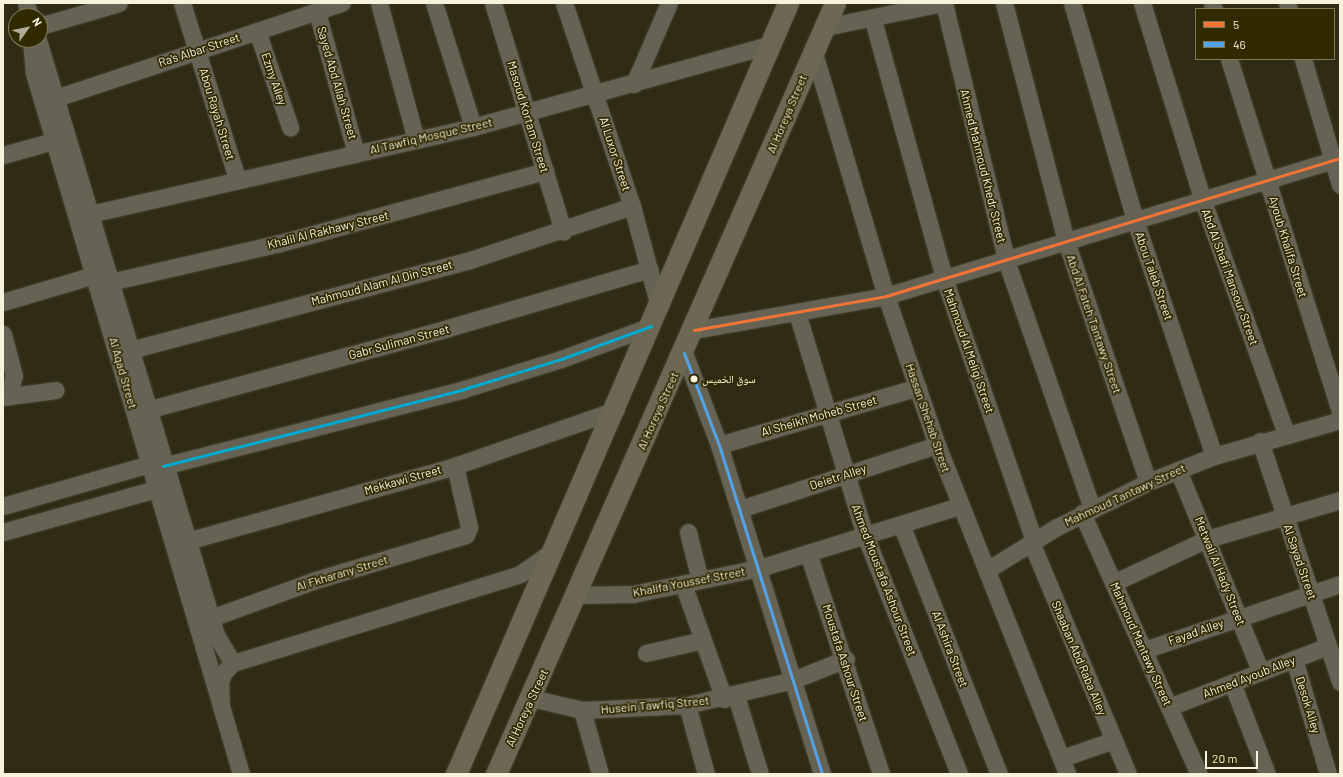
<!DOCTYPE html>
<meta charset="utf-8">
<style>
body{margin:0}
#map{position:relative;width:1343px;height:777px;overflow:hidden;background:#2f2b14;font-family:Barlow,"Noto Naskh Arabic",sans-serif}
div>[style]{position:absolute}
.roads{filter:drop-shadow(0 0 1px #474433) drop-shadow(0 0 1px #474433)}
.minor>*{height:17px;margin:-8.5px;padding:0 8.5px;transform-origin:8.5px;border-radius:8.5px;background:#666354}
.major>*{height:21px;margin:-10.5px;padding:0 10.5px;transform-origin:10.5px;border-radius:10.5px;background:#6c6853}
.bus-1>*{height:3px;margin:-1.5px;padding:0 1.5px;transform-origin:1.5px;border-radius:1.5px;background:#f57335}
.bus-2>*{height:3px;margin:-1.5px;padding:0 1.5px;transform-origin:1.5px;border-radius:1.5px;background:#53a3e8}
.bus-3>*{height:3px;margin:-1.5px;padding:0 1.5px;transform-origin:1.5px;border-radius:1.5px;background:#00a9ce}
.dots>*{width:11px;height:11px;translate:-50% -50%;box-sizing:border-box;border:2px solid #312900;border-radius:50%}
span{translate:-50% -50%;white-space:nowrap;text-align:center;line-height:1.15;-webkit-text-stroke:3.5px #312900;paint-order:stroke}
.bus-label{font-size:11px;color:#f6f2dc}
.left{translate:0 -50%;text-align:left}
.street-label{font-size:12px;color:#f6f2dc}
.frame{position:absolute;inset:0;border:4px solid #f6f2dc;pointer-events:none}
.legend{position:absolute;left:1195px;top:8px;width:140px;height:52px;box-sizing:border-box;background:#312900;border:1px solid #807958;margin:0;padding:5px 7px;list-style:none;font-size:12px;color:#f6f2dc}
.legend li{display:flex;align-items:center;gap:8px;height:20px}
.legend b{width:20px;border:1px solid #807958}
.north{position:absolute;left:8px;top:8px;width:40px;height:40px;box-sizing:border-box;background:#312900;border:1px solid #807958;border-radius:50%;rotate:57deg;font-size:11px;font-weight:700;line-height:16px;text-align:center;color:#f6f2dc}
.north::after{content:'';display:block;margin:auto;width:14px;height:18px;background:#b0ac96;clip-path:polygon(50% 0,100% 100%,50% 72%,0 100%)}
.scale{position:absolute;left:1205px;top:751px;width:53px;height:18px;box-sizing:border-box;border:2px solid #f6f2dc;border-top:0;padding-left:5px;font-size:12px;line-height:14px;white-space:nowrap;color:#f6f2dc;-webkit-text-stroke:3px #312900;paint-order:stroke}
</style>
<div id="map">
<div class="roads">
<div class="minor">
<i style="left:26px;top:3px;width:14px;rotate:73deg"></i>
<i style="left:182px;top:3px;width:184px;rotate:72.6deg"></i>
<i style="left:379px;top:3px;width:142px;rotate:74.9deg"></i>
<i style="left:434px;top:3px;width:130px;rotate:72.5deg"></i>
<i style="left:493px;top:3px;width:239px;rotate:72.9deg"></i>
<i style="left:564px;top:3px;width:214px;rotate:71.5deg"></i>
<i style="left:632px;top:206px;width:105px;rotate:75deg"></i>
<i style="left:944px;top:3px;width:264px;rotate:76.4deg"></i>
<i style="left:1006px;top:260px;width:262px;rotate:70.9deg"></i>
<i style="left:1004px;top:3px;width:246px;rotate:75.4deg"></i>
<i style="left:1066px;top:241px;width:255px;rotate:71.2deg"></i>
<i style="left:1072px;top:3px;width:226px;rotate:73.8deg"></i>
<i style="left:1135px;top:220px;width:249px;rotate:71.5deg"></i>
<i style="left:1142px;top:3px;width:204px;rotate:72.9deg"></i>
<i style="left:1202px;top:198px;width:251px;rotate:70.4deg"></i>
<i style="left:1212px;top:3px;width:6px;rotate:72deg"></i>
<i style="left:1287px;top:3px;width:6px;rotate:72deg"></i>
<i style="left:317px;top:12px;width:147px;rotate:74.6deg"></i>
<i style="left:873px;top:20px;width:268px;rotate:74.6deg"></i>
<i style="left:944px;top:278px;width:278px;rotate:71.1deg"></i>
<i style="left:40px;top:26px;width:82px;rotate:-16.2deg"></i>
<i style="left:825px;top:27px;width:119px;rotate:-11.6deg"></i>
<i style="left:257px;top:31px;width:102px;rotate:71deg"></i>
<i style="left:31px;top:40px;width:33px;rotate:85deg"></i>
<i style="left:34px;top:73px;width:660px;rotate:73.54deg"></i>
<i style="left:38px;top:40px;width:621px;rotate:73.34deg"></i>
<i style="left:216px;top:635px;width:33px;rotate:59deg"></i>
<i style="left:814px;top:53px;width:253px;rotate:73.5deg"></i>
<i style="left:886px;top:296px;width:157px;rotate:71.1deg"></i>
<i style="left:937px;top:445px;width:354px;rotate:68.4deg"></i>
<i style="left:1229px;top:59px;width:370px;rotate:72.5deg"></i>
<i style="left:1303px;top:59px;width:131px;rotate:73.6deg"></i>
<i style="left:634px;top:84px;width:88px;rotate:-66.6deg"></i>
<i style="left:56px;top:98px;width:301px;rotate:-18.4deg"></i>
<i style="left:3px;top:155px;width:53px;rotate:-15.4deg"></i>
<i style="left:90px;top:214px;width:393px;rotate:-12.8deg"></i>
<i style="left:473px;top:127px;width:307px;rotate:-15.5deg"></i>
<i style="left:110px;top:282px;width:174px;rotate:-12.9deg"></i>
<i style="left:280px;top:243px;width:275px;rotate:-15.2deg"></i>
<i style="left:3px;top:302px;width:95px;rotate:-16.5deg"></i>
<i style="left:797px;top:313px;width:232px;rotate:73deg"></i>
<i style="left:865px;top:535px;width:257px;rotate:68.5deg"></i>
<i style="left:694px;top:330px;width:195px;rotate:-10deg"></i>
<i style="left:886px;top:296px;width:475px;rotate:-16.9deg"></i>
<i style="left:3px;top:334px;width:43px;rotate:75.3deg"></i>
<i style="left:14px;top:376px;width:21px;rotate:109deg"></i>
<i style="left:130px;top:350px;width:352px;rotate:-14.8deg"></i>
<i style="left:470px;top:260px;width:171px;rotate:-18.4deg"></i>
<i style="left:684px;top:353px;width:98px;rotate:69.2deg"></i>
<i style="left:719px;top:445px;width:345px;rotate:72.6deg"></i>
<i style="left:3px;top:397px;width:53px;rotate:-7.5deg"></i>
<i style="left:147px;top:410px;width:312px;rotate:-15.2deg"></i>
<i style="left:448px;top:328px;width:210px;rotate:-16.3deg"></i>
<i style="left:1260px;top:441px;width:254px;rotate:71.6deg"></i>
<i style="left:719px;top:445px;width:207px;rotate:-16.2deg"></i>
<i style="left:163px;top:466px;width:311px;rotate:-14.3deg"></i>
<i style="left:464px;top:389px;width:102px;rotate:-17.2deg"></i>
<i style="left:561px;top:359px;width:96px;rotate:-20.1deg"></i>
<i style="left:1178px;top:470px;width:218px;rotate:67.7deg"></i>
<i style="left:3px;top:506px;width:152px;rotate:-16deg"></i>
<i style="left:740px;top:509px;width:207px;rotate:-18deg"></i>
<i style="left:1082px;top:513px;width:286px;rotate:65.9deg"></i>
<i style="left:901px;top:524px;width:269px;rotate:68.6deg"></i>
<i style="left:3px;top:532px;width:159px;rotate:-15.7deg"></i>
<i style="left:688px;top:532px;width:49px;rotate:76deg"></i>
<i style="left:187px;top:541px;width:278px;rotate:-15.6deg"></i>
<i style="left:455px;top:466px;width:170px;rotate:-19.2deg"></i>
<i style="left:1031px;top:542px;width:251px;rotate:67.3deg"></i>
<i style="left:808px;top:553px;width:233px;rotate:71.7deg"></i>
<i style="left:987px;top:570px;width:82px;rotate:-31.6deg"></i>
<i style="left:1057px;top:527px;width:102px;rotate:-26.3deg"></i>
<i style="left:1148px;top:482px;width:71px;rotate:-21.5deg"></i>
<i style="left:1214px;top:456px;width:131px;rotate:-15.9deg"></i>
<i style="left:1113px;top:583px;width:104px;rotate:-25.1deg"></i>
<i style="left:1207px;top:539px;width:139px;rotate:-16.3deg"></i>
<i style="left:683px;top:584px;width:122px;rotate:70.4deg"></i>
<i style="left:577px;top:595px;width:56px;rotate:-1deg"></i>
<i style="left:633px;top:594px;width:129px;rotate:-11.7deg"></i>
<i style="left:759px;top:568px;width:209px;rotate:-17.2deg"></i>
<i style="left:211px;top:618px;width:115px;rotate:-19.9deg"></i>
<i style="left:319px;top:579px;width:153px;rotate:-16.7deg"></i>
<i style="left:466px;top:535px;width:9px;rotate:-69deg"></i>
<i style="left:469px;top:527px;width:63px;rotate:-102.9deg"></i>
<i style="left:1144px;top:650px;width:207px;rotate:-18.6deg"></i>
<i style="left:646px;top:653px;width:58px;rotate:-12.8deg"></i>
<i style="left:1294px;top:659px;width:120px;rotate:73.5deg"></i>
<i style="left:1232px;top:683px;width:97px;rotate:69deg"></i>
<i style="left:736px;top:696px;width:82px;rotate:72.9deg"></i>
<i style="left:531px;top:698px;width:52px;rotate:13.2deg"></i>
<i style="left:582px;top:710px;width:105px;rotate:-2.7deg"></i>
<i style="left:687px;top:705px;width:109px;rotate:-13.3deg"></i>
<i style="left:793px;top:680px;width:57px;rotate:-21.6deg"></i>
<i style="left:687px;top:705px;width:72px;rotate:74.6deg"></i>
<i style="left:1169px;top:707px;width:170px;rotate:-21deg"></i>
<i style="left:582px;top:710px;width:66px;rotate:74.3deg"></i>
<i style="left:1062px;top:758px;width:55px;rotate:-19.1deg"></i>
<i style="left:241px;top:774px;width:71px;rotate:-106.4deg"></i>
<i style="left:221px;top:706px;width:23px;rotate:-92deg"></i>
<i style="left:220px;top:683px;width:10px;rotate:-73deg"></i>
<i style="left:223px;top:673px;width:14px;rotate:-45deg"></i>
<i style="left:233px;top:663px;width:300px;rotate:-17.2deg"></i>
<i style="left:520px;top:574px;width:38px;rotate:-35deg"></i>
</div>
<div class="major">
<i style="left:456px;top:774px;width:839px;rotate:-66.7deg"></i>
<i style="left:496px;top:774px;width:842px;rotate:-66.27deg"></i>
</div>
</div>
<div class="bus-1">
<i style="left:694px;top:330px;width:195px;rotate:-10deg"></i>
<i style="left:886px;top:296px;width:475px;rotate:-16.9deg"></i>
</div>
<div class="bus-2">
<i style="left:684px;top:353px;width:98px;rotate:69.2deg"></i>
<i style="left:719px;top:445px;width:345px;rotate:72.6deg"></i>
</div>
<div class="bus-3">
<i style="left:163px;top:466px;width:311px;rotate:-14.3deg"></i>
<i style="left:464px;top:389px;width:102px;rotate:-17.2deg"></i>
<i style="left:561px;top:359px;width:96px;rotate:-20.1deg"></i>
</div>
<div class="dots">
<i style="left:694px;top:379px;background:#f6f2dc"></i>
</div>
<div class="bus-label">
<span class="left" style="left:702px;top:379px">سوق الخميس</span>
</div>
<div class="street-label">
<span style="left:199px;top:50px;rotate:-18deg">Ra's Albar Street</span>
<span style="left:274px;top:79px;rotate:71deg">Ezmy Alley</span>
<span style="left:337px;top:83px;rotate:74deg">Sayed Abd Allah Street</span>
<span style="left:217px;top:114px;rotate:73deg">Abou Rayah Street</span>
<span style="left:787px;top:114px;rotate:-67deg">Al Horeya Street</span>
<span style="left:528px;top:117px;rotate:73deg">Masoud Kortam Street</span>
<span style="left:431px;top:136px;rotate:-13deg">Al Tawfiq Mosque Street</span>
<span style="left:615px;top:154px;rotate:72deg">Al Luxor Street</span>
<span style="left:983px;top:166px;rotate:76deg">Ahmed Mahmoud Khedr Street</span>
<span style="left:328px;top:230px;rotate:-14deg">Khalil Al Rakhawy Street</span>
<span style="left:1288px;top:247px;rotate:73deg">Ayoub Khalifa Street</span>
<span style="left:1154px;top:276px;rotate:71deg">Abou Taleb Street</span>
<span style="left:1230px;top:277px;rotate:70deg">Abd Al Shafi Mansour Street</span>
<span style="left:382px;top:283px;rotate:-15deg">Mahmoud Alam Al Din Street</span>
<span style="left:1094px;top:324px;rotate:71deg">Abd Al Fateh Tantawy Street</span>
<span style="left:399px;top:342px;rotate:-15deg">Gabr Suliman Street</span>
<span style="left:969px;top:351px;rotate:71deg">Mahmoud Al Meligi Street</span>
<span style="left:123px;top:373px;rotate:74deg">Al Aqad Street</span>
<span style="left:658px;top:411px;rotate:-66deg">Al Horeya Street</span>
<span style="left:819px;top:416px;rotate:-16deg">Al Sheikh Moheb Street</span>
<span style="left:928px;top:418px;rotate:71deg">Hassan Shehab Street</span>
<span style="left:838px;top:477px;rotate:-18deg">Deietr Alley</span>
<span style="left:403px;top:480px;rotate:-16deg">Mekkawi Street</span>
<span style="left:1125px;top:495px;rotate:-25deg">Mahmoud Tantawy Street</span>
<span style="left:1300px;top:562px;rotate:71deg">Al Sayad Street</span>
<span style="left:1220px;top:571px;rotate:68deg">Metwali Al Hady Street</span>
<span style="left:342px;top:573px;rotate:-17deg">Al Fkharany Street</span>
<span style="left:884px;top:580px;rotate:69deg">Ahmed Moustafa Ashour Street</span>
<span style="left:689px;top:582px;rotate:-11deg">Khalifa Youssef Street</span>
<span style="left:1196px;top:632px;rotate:-19deg">Fayad Alley</span>
<span style="left:1141px;top:644px;rotate:66deg">Mahmoud Mantawy Street</span>
<span style="left:950px;top:649px;rotate:69deg">Al Ashira Street</span>
<span style="left:1079px;top:658px;rotate:67deg">Shaaban Abd Raba Alley</span>
<span style="left:845px;top:663px;rotate:72deg">Moustafa Ashour Street</span>
<span style="left:1249px;top:677px;rotate:-21deg">Ahmed Ayoub Alley</span>
<span style="left:655px;top:705px;rotate:-5deg">Husein Tawfiq Street</span>
<span style="left:1308px;top:705px;rotate:73deg">Desok Alley</span>
<span style="left:527px;top:708px;rotate:-65deg">Al Horeya Street</span>
</div>
<div class="frame"></div>
<ul class="legend">
<li><b style="height:5px;background:#f57335"></b>5</li>
<li><b style="height:5px;background:#53a3e8"></b>46</li>
</ul>
<div class="north">N</div>
<div class="scale">20 m</div>
</div>
